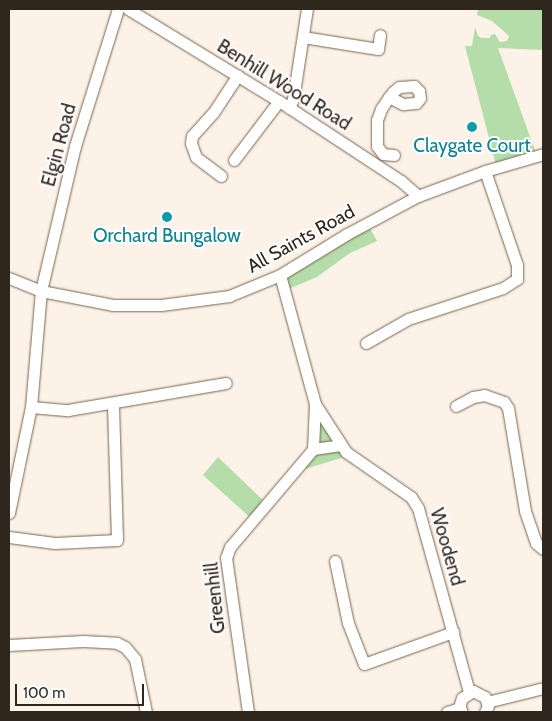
<!DOCTYPE html>
<style>
body{margin:0}
#map{position:relative;width:552px;height:721px;overflow:hidden;background:#fcf2e8;font-family:Cabin,sans-serif}
div>[style]{position:absolute}
.green>*{inset:0;background:#b4ddaa}
.roads{filter:drop-shadow(0 0 1px #79644e) drop-shadow(0 0 1px #79644e)}
.minor>*{height:11px;margin:-5.5px;padding:0 5.5px;transform-origin:5.5px;border-radius:5.5px;background:#fff}
.dots>*{width:14px;height:14px;translate:-50% -50%;box-sizing:border-box;border:2px solid #fff;border-radius:50%}
span{translate:-50% -50%;white-space:nowrap;text-align:center;line-height:1.15;-webkit-text-stroke:4px #fff;paint-order:stroke}
.street-label{font-size:19px;color:#2f261d}
.culture-label{font-size:19px;color:#0d838f}
.frame{position:absolute;inset:0;border:10px solid #2f261d;pointer-events:none}
.scale{position:absolute;left:15px;top:684px;width:129px;height:22px;box-sizing:border-box;border:2px solid #2f261d;border-top:0;padding-left:6px;font-size:15px;line-height:18px;white-space:nowrap;color:#2f261d;-webkit-text-stroke:4px #fff;paint-order:stroke}
</style>
<div id="map">
<div class="green">
<i style="clip-path:polygon(478px 9px,543px 10px,543px 50px,498px 48px,536px 153px,496px 165px,465px 46px,472px 46px,475px 27px,478px 36px,482px 38px,490px 38px,491px 35px,495px 34px,500px 42px,507px 41px,509px 36px,492px 21px,477px 15px)"></i>
<i style="clip-path:polygon(368px 225px,377px 241px,350px 253px,317px 277px,286px 290px,282px 275px)"></i>
<i style="clip-path:polygon(317px 410px,348px 456px,305px 469px,300px 468px,314px 451px)"></i>
<i style="clip-path:polygon(218px 457px,267px 504px,253px 520px,203px 475px)"></i>
</div>
<div class="roads">
<div class="minor">
<i style="left:128px;top:9px;width:177px;rotate:31.4deg"></i>
<i style="left:279px;top:101px;width:146px;rotate:33.3deg"></i>
<i style="left:401px;top:181px;width:23px;rotate:41deg"></i>
<i style="left:303px;top:37px;width:76px;rotate:9.1deg"></i>
<i style="left:378px;top:49px;width:14px;rotate:-82deg"></i>
<i style="left:389px;top:97px;width:16px;rotate:27deg"></i>
<i style="left:403px;top:104px;width:13px;rotate:-4deg"></i>
<i style="left:416px;top:103px;width:6px;rotate:-51deg"></i>
<i style="left:420px;top:98px;width:7px;rotate:-98deg"></i>
<i style="left:419px;top:91px;width:7px;rotate:-135deg"></i>
<i style="left:414px;top:86px;width:15px;rotate:176deg"></i>
<i style="left:399px;top:87px;width:8px;rotate:140deg"></i>
<i style="left:393px;top:92px;width:6px;rotate:129deg"></i>
<i style="left:389px;top:97px;width:14px;rotate:124deg"></i>
<i style="left:381px;top:109px;width:12px;rotate:110deg"></i>
<i style="left:377px;top:120px;width:26px;rotate:90deg"></i>
<i style="left:377px;top:146px;width:10px;rotate:53deg"></i>
<i style="left:383px;top:154px;width:11px;rotate:5deg"></i>
<i style="left:289px;top:108px;width:10px;rotate:-66deg"></i>
<i style="left:293px;top:99px;width:91px;rotate:-81.2deg"></i>
<i style="left:234px;top:160px;width:74px;rotate:-52.7deg"></i>
<i style="left:221px;top:176px;width:31px;rotate:-143deg"></i>
<i style="left:196px;top:157px;width:15px;rotate:-110deg"></i>
<i style="left:191px;top:143px;width:7px;rotate:-82deg"></i>
<i style="left:192px;top:136px;width:31px;rotate:-48deg"></i>
<i style="left:213px;top:113px;width:45px;rotate:-56.7deg"></i>
<i style="left:280px;top:275px;width:134px;rotate:74.8deg"></i>
<i style="left:315px;top:404px;width:57px;rotate:57.1deg"></i>
<i style="left:346px;top:452px;width:79px;rotate:34.7deg"></i>
<i style="left:411px;top:497px;width:13px;rotate:58deg"></i>
<i style="left:418px;top:508px;width:191px;rotate:74.5deg"></i>
<i style="left:9px;top:278px;width:35px;rotate:22deg"></i>
<i style="left:41px;top:291px;width:73px;rotate:11deg"></i>
<i style="left:113px;top:305px;width:48px"></i>
<i style="left:161px;top:305px;width:69px;rotate:-7.5deg"></i>
<i style="left:229px;top:296px;width:55px;rotate:-22.4deg"></i>
<i style="left:280px;top:275px;width:79px;rotate:-31.5deg"></i>
<i style="left:347px;top:234px;width:81px;rotate:-28.2deg"></i>
<i style="left:418px;top:196px;width:72px;rotate:-20.5deg"></i>
<i style="left:485px;top:171px;width:60px;rotate:-16.3deg"></i>
<i style="left:366px;top:343px;width:48px;rotate:-29.7deg"></i>
<i style="left:408px;top:319px;width:100px;rotate:-18.1deg"></i>
<i style="left:503px;top:288px;width:17px;rotate:-33deg"></i>
<i style="left:517px;top:279px;width:14px;rotate:-90deg"></i>
<i style="left:517px;top:265px;width:99px;rotate:-108.8deg"></i>
<i style="left:456px;top:406px;width:19px;rotate:-28deg"></i>
<i style="left:473px;top:397px;width:11px;rotate:-10deg"></i>
<i style="left:484px;top:395px;width:21px;rotate:19deg"></i>
<i style="left:504px;top:402px;width:7px;rotate:56deg"></i>
<i style="left:508px;top:408px;width:104px;rotate:80.6deg"></i>
<i style="left:525px;top:511px;width:34px;rotate:71deg"></i>
<i style="left:536px;top:543px;width:9px;rotate:41deg"></i>
<i style="left:31px;top:407px;width:37px;rotate:5deg"></i>
<i style="left:68px;top:410px;width:160px;rotate:-9.7deg"></i>
<i style="left:313px;top:449px;width:45px;rotate:-87.5deg"></i>
<i style="left:313px;top:449px;width:28px;rotate:-8deg"></i>
<i style="left:9px;top:513px;width:108px;rotate:-78.3deg"></i>
<i style="left:31px;top:407px;width:116px;rotate:-85.1deg"></i>
<i style="left:41px;top:291px;width:149px;rotate:-76.8deg"></i>
<i style="left:75px;top:146px;width:144px;rotate:-72.6deg"></i>
<i style="left:9px;top:537px;width:46px;rotate:7.4deg"></i>
<i style="left:55px;top:543px;width:62px;rotate:-2.8deg"></i>
<i style="left:117px;top:540px;width:137px;rotate:-91.7deg"></i>
<i style="left:335px;top:561px;width:63px;rotate:78.2deg"></i>
<i style="left:348px;top:623px;width:44px;rotate:68.7deg"></i>
<i style="left:364px;top:664px;width:95px;rotate:-19.8deg"></i>
<i style="left:9px;top:645px;width:74px;rotate:-3.1deg"></i>
<i style="left:83px;top:641px;width:34px;rotate:3deg"></i>
<i style="left:117px;top:643px;width:9px;rotate:27deg"></i>
<i style="left:125px;top:647px;width:16px;rotate:50deg"></i>
<i style="left:135px;top:659px;width:54px;rotate:78.3deg"></i>
<i style="left:487px;top:702px;width:58px;rotate:-14deg"></i>
<i style="left:248px;top:712px;width:156px;rotate:-98.1deg"></i>
<i style="left:226px;top:558px;width:12px;rotate:-70deg"></i>
<i style="left:230px;top:547px;width:128px;rotate:-49.7deg"></i>
<i style="left:447px;top:712px;width:14px;rotate:-17deg"></i>
<i style="left:462px;top:712px;width:6px;rotate:-121deg"></i>
<i style="left:459px;top:707px;width:9px;rotate:-72deg"></i>
<i style="left:462px;top:698px;width:13px;rotate:-32deg"></i>
<i style="left:473px;top:691px;width:13px;rotate:27deg"></i>
<i style="left:485px;top:697px;width:9px;rotate:72deg"></i>
<i style="left:488px;top:706px;width:7px;rotate:117deg"></i>
</div>
</div>
<div class="dots">
<i style="left:472px;top:127px;background:#0f9aa8"></i>
<i style="left:167px;top:217px;background:#0f9aa8"></i>
</div>
<div class="street-label">
<span style="left:284px;top:85px;rotate:32deg">Benhill Wood Road</span>
<span style="left:59px;top:145px;rotate:-75deg">Elgin Road</span>
<span style="left:301px;top:239px;rotate:-29deg">All Saints Road</span>
<span style="left:447px;top:547px;rotate:74deg">Woodend</span>
<span style="left:215px;top:598px;rotate:-96deg">Greenhill</span>
</div>
<div class="culture-label">
<span style="left:472px;top:146px">Claygate Court</span>
<span style="left:167px;top:236px">Orchard Bungalow</span>
</div>
<div class="frame"></div>
<div class="scale">100 m</div>
</div>
